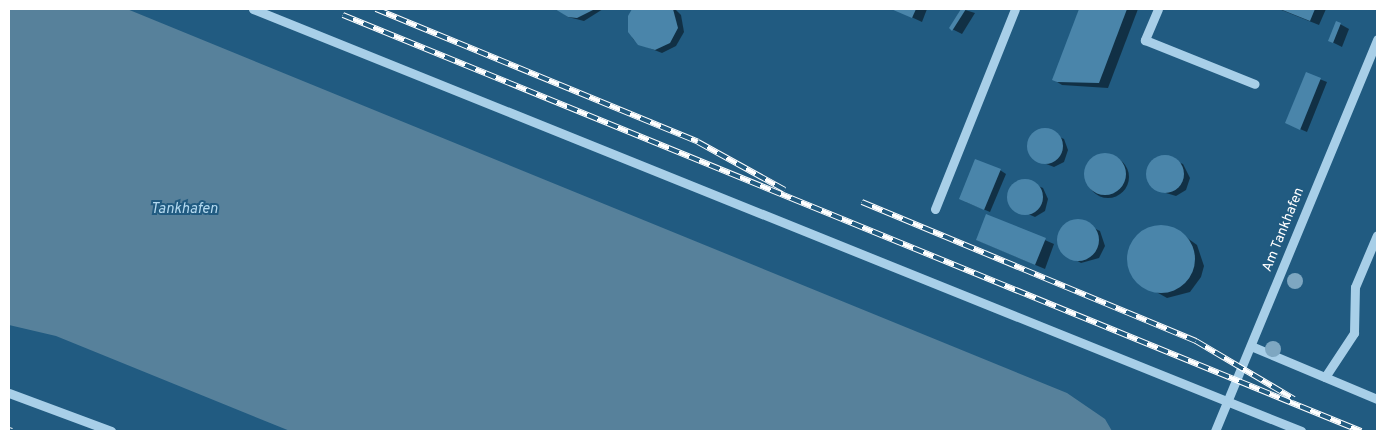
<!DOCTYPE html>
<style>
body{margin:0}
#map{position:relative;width:1386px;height:440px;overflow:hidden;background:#215b81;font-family:Overpass,sans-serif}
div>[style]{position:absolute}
.water>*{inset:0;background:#57819b}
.shadow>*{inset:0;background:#0007}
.round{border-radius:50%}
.building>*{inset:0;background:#4a85aa}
.minor>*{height:9px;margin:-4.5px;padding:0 4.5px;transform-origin:4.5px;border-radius:4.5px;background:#a8cfe8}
.rail>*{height:5.5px;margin-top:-2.75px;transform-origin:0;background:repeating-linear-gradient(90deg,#215b81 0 11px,#fff 0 22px);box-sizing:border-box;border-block:1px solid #fff}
.trees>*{width:16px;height:16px;margin:-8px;border-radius:50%;background:#7ea7c1}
span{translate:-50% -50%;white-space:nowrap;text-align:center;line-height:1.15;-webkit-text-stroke:4px #215b81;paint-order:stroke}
.street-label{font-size:14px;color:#fff}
.water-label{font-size:15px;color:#b3d9ef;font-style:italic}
.frame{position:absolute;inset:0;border:10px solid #fff;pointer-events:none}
</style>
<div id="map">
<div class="water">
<i style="clip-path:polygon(9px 9px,127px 9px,1067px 393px,1105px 419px,1112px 431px,290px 431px,56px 336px,9px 325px)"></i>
</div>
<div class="shadow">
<i style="clip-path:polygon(557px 9px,603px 9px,584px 21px,568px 17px)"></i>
<i style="clip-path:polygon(633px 9px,675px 9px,681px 15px,684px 32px,676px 46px,662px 53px,639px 44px,633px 39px,628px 24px)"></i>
<i style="clip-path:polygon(894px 9px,927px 9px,922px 22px)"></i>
<i style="clip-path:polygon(962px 9px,975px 13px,962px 34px,950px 28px)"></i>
<i style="clip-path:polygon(1080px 9px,1138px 9px,1108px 88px,1062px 85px,1054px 80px)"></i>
<i style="clip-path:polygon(1279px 9px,1326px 9px,1319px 25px)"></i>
<i style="clip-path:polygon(1340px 24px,1349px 29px,1342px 47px,1330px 41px)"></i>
<i style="clip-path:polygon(1307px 74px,1327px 82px,1307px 132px,1293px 126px)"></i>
<i style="clip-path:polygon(1044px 130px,1064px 139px,1068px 150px,1064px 162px,1054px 167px,1036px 160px,1028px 145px,1033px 135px)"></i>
<i class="round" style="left:1087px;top:156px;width:42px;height:42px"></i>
<i style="clip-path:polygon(1163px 156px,1183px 164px,1190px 178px,1186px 190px,1176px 196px,1156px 190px,1147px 176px,1150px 163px)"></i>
<i style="clip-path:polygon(1000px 170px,1006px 174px,990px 212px,966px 202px)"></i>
<i style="clip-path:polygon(1024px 180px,1043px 188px,1048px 199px,1045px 211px,1035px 217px,1012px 207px,1008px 197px,1014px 185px)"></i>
<i style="clip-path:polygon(987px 215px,1054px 244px,1045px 269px,977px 240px)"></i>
<i style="clip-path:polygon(1077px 220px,1100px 231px,1105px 246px,1099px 258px,1081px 263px,1062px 252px,1058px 239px,1063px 227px)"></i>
<i style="clip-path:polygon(1164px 227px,1179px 232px,1197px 245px,1204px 266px,1201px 277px,1190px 292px,1167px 298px,1135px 280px,1128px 257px,1130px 248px,1141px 233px)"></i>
</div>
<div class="building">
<i style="clip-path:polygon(555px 9px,595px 9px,577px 18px,568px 17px)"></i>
<i style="clip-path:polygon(632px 9px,673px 9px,678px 28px,670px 43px,655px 50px,638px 45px,628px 32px,628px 16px)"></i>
<i style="clip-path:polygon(891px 9px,916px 9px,912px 18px)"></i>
<i style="clip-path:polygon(961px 9px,966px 9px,952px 31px,949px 28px)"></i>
<i style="clip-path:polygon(1079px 9px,1127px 9px,1099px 83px,1057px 82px,1052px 80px)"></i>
<i style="clip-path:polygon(1280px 9px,1315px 9px,1310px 21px)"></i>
<i style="clip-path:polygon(1336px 21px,1341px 23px,1333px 43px,1328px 41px)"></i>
<i style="clip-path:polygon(1306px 72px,1321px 78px,1300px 130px,1285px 123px)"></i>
<i class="round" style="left:1027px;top:128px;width:36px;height:36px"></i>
<i class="round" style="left:1084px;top:153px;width:42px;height:42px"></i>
<i class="round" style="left:1146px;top:155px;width:38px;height:38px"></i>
<i style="clip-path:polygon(975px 159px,1001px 169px,984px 210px,959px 199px)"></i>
<i class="round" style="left:1007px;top:179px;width:36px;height:36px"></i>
<i style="clip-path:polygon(986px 214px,1046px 238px,1035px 265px,976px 240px)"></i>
<i class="round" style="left:1057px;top:219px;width:42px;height:42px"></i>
<i class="round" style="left:1127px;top:225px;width:68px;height:68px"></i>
</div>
<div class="minor">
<i style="left:253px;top:9px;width:1130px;rotate:21.93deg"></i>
<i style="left:1158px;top:9px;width:34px;rotate:113deg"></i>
<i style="left:1145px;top:40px;width:118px;rotate:21.8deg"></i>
<i style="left:935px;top:209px;width:215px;rotate:-68.2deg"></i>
<i style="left:1251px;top:346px;width:137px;rotate:22.8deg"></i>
<i style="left:1325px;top:377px;width:53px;rotate:-56.6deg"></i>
<i style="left:1354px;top:333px;width:46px;rotate:-88.8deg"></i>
<i style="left:1355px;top:287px;width:56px;rotate:-67.1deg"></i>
<i style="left:9px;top:393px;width:109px;rotate:20.4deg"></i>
<i style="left:1215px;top:431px;width:424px;rotate:-67.5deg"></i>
</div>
<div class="rail">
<i style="left:376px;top:9px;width:348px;rotate:22.4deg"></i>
<i style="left:698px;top:142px;width:99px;rotate:28.9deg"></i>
<i style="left:343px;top:15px;width:1100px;rotate:22.23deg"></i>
<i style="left:862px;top:202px;width:362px;rotate:22.6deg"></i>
<i style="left:1196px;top:341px;width:114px;rotate:30.6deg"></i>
<i style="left:9px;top:430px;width:3px;rotate:18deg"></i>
</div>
<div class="trees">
<i style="left:1295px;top:281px"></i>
<i style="left:1273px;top:349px"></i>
</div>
<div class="street-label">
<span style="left:1284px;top:230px;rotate:-68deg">Am Tankhafen</span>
</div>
<div class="water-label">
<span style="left:184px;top:210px">Tankhafen</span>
</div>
<div class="frame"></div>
</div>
